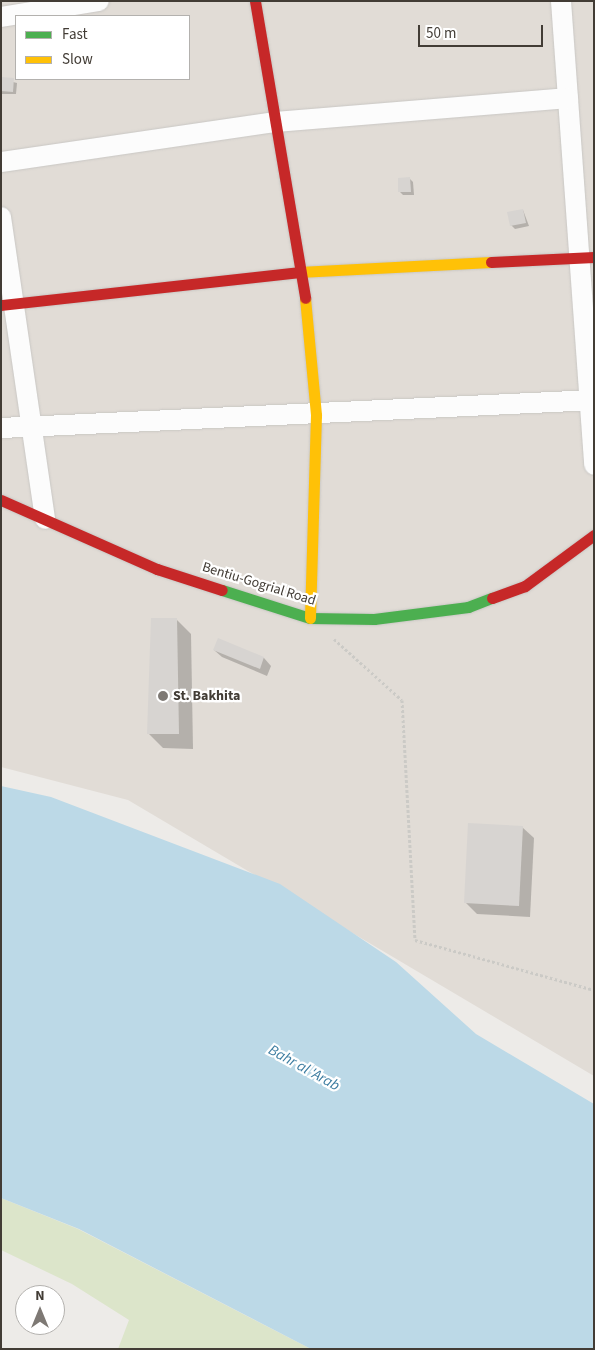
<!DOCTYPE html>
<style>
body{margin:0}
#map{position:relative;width:595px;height:1350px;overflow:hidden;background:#edebe8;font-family:"Source Sans 3",sans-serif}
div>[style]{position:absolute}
.residential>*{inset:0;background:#e1dcd6}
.green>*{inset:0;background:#dce5ca}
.water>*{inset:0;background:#bcd9e7}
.shadow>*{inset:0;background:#0003}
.building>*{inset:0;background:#d7d4d1}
.path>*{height:3px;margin-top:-1.5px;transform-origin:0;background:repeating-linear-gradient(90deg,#cbcac6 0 2.5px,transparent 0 5px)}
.roads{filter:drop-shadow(0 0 1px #c9c7c4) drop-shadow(0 0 1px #c9c7c4)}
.street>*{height:20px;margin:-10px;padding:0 10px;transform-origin:10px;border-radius:10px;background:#fcfcfc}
.fast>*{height:11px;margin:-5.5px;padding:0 5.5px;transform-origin:5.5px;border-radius:5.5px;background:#4caf50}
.slow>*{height:11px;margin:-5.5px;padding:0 5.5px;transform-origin:5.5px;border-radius:5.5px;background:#ffc107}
.jam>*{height:11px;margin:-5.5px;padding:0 5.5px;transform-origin:5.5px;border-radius:5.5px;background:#c62828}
.dots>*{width:14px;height:14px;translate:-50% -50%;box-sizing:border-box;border:2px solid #fff;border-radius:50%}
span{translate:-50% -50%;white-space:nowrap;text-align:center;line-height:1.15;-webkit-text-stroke:4.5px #fff;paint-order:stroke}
.street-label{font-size:14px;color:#423c35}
.poi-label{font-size:14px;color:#423c35;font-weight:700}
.left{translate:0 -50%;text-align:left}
.water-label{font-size:15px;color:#3c7ca0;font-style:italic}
.frame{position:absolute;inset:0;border:2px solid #423c35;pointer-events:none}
.legend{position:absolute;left:15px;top:15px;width:175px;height:65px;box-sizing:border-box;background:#fff;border:1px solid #b3b1ae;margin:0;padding:6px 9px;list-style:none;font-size:15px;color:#423c35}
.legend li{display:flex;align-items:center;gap:10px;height:25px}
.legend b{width:25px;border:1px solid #b3b1ae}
.north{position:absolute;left:15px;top:1285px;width:50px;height:50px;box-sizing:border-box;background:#fff;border:1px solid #b3b1ae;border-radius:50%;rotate:0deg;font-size:14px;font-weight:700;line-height:20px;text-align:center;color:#423c35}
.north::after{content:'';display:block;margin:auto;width:18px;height:22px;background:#7e7974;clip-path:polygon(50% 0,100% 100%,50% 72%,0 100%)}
.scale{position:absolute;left:418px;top:25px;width:125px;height:22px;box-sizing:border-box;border:2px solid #423c35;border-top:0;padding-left:6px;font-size:15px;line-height:18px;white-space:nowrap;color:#423c35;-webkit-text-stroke:4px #fff;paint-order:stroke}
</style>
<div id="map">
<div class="residential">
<i style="clip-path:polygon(evenodd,1px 1px,594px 1px,594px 1076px,128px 800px,1px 767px,1px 1px,16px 16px,189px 16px,189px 79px,16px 79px,16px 16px)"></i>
</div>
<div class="green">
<i style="clip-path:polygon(1px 1198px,78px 1229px,311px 1349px,118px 1349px,129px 1320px,72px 1284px,1px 1250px)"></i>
</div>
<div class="water">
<i style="clip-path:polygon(1px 786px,51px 797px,280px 884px,396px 962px,476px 1034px,594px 1104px,594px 1349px,311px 1349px,79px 1229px,1px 1198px)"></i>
</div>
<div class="shadow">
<i style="clip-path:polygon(1px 79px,17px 83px,16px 94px,1px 94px)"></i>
<i style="clip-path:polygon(410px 179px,413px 182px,414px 195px,403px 195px,399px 191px)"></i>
<i style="clip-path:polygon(523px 210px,529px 226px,515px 229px,511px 225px)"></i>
<i style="clip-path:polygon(176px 619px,191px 634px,193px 749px,163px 748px,148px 733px)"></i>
<i style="clip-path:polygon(214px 650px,264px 658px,271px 666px,267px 676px,222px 657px)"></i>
<i style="clip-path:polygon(522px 827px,534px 838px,530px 917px,477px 914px,465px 902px)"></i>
</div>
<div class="building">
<i style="clip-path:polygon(1px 77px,14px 78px,13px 92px,1px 91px)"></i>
<i style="clip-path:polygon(410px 177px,411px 192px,398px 192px,398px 178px)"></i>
<i style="clip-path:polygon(523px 209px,526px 223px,510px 226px,507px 212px)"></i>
<i style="clip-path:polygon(151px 618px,177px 618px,179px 734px,147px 734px)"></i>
<i style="clip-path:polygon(218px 638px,264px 657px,260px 669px,213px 650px)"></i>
<i style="clip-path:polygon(468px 823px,523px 826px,519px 906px,464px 903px)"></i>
</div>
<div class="path">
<i style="left:334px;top:639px;width:91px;rotate:41.9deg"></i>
<i style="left:402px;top:700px;width:240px;rotate:86.9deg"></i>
<i style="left:415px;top:940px;width:186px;rotate:15.6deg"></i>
</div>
<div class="roads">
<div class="street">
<i style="left:561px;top:1px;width:465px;rotate:85.9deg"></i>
<i style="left:1px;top:17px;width:99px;rotate:-9.3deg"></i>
<i style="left:1px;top:162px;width:278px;rotate:-8.3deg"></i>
<i style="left:276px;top:122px;width:293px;rotate:-4.7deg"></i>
<i style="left:1px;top:217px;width:305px;rotate:81.7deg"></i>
<i style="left:1px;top:428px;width:594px;rotate:-2.7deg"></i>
</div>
<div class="fast">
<i style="left:222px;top:590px;width:92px;rotate:17.7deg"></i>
<i style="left:310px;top:618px;width:64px;rotate:0.9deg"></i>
<i style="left:374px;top:619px;width:95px;rotate:-7.3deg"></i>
<i style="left:468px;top:607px;width:26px;rotate:-21deg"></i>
</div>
<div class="slow">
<i style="left:299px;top:272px;width:192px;rotate:-3deg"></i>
<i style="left:305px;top:298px;width:118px;rotate:84.6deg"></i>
<i style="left:316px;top:415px;width:203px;rotate:91.7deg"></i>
</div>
<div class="jam">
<i style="left:255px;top:1px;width:301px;rotate:80.4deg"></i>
<i style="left:491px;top:262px;width:103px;rotate:-2.8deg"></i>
<i style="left:1px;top:305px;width:300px;rotate:-6.3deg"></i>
<i style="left:1px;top:500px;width:171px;rotate:23.9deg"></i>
<i style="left:157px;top:569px;width:68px;rotate:17.9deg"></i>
<i style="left:492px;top:598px;width:35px;rotate:-20deg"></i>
<i style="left:525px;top:586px;width:86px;rotate:-36.5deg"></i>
</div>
</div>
<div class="dots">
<i style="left:163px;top:696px;background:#7e7974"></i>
</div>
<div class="street-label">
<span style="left:259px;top:584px;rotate:17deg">Bentiu-Gogrial Road</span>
</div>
<div class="poi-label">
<span class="left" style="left:173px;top:696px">St. Bakhita</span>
</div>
<div class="water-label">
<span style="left:304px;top:1068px;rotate:29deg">Bahr al 'Arab</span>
</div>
<div class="frame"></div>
<ul class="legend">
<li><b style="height:6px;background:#4caf50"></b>Fast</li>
<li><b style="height:6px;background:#ffc107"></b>Slow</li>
</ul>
<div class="north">N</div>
<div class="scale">50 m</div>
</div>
